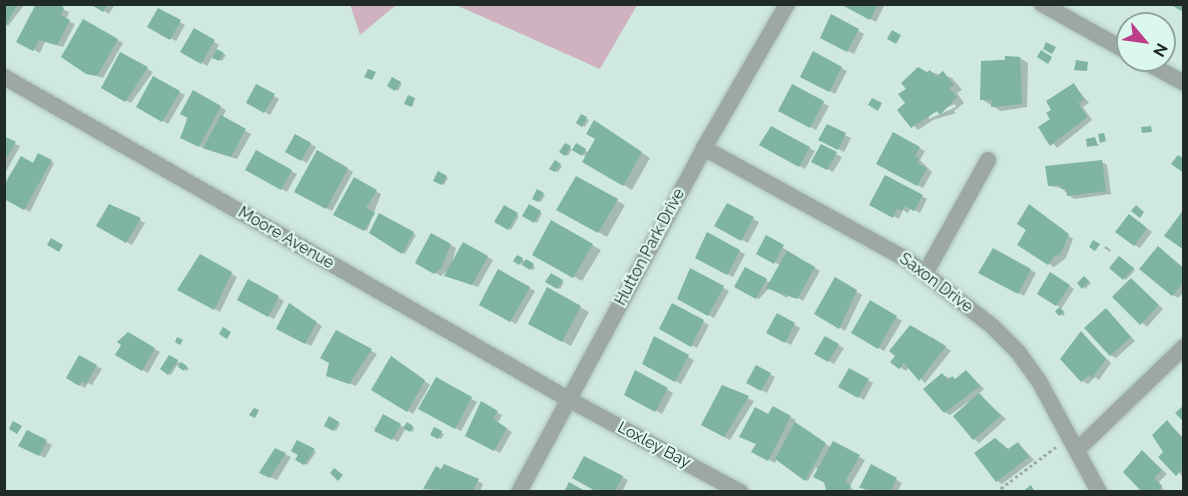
<!DOCTYPE html>
<style>
body{margin:0}
#map{position:relative;width:1188px;height:496px;overflow:hidden;background:#cfe9e0;font-family:Raleway,sans-serif}
div>[style]{position:absolute}
.green>*{inset:0;background:#cfb1bf}
.shadow>*{inset:0;background:#0003}
.building>*{inset:0;background:#7eb4a1}
.path>*{height:3px;margin-top:-1.5px;transform-origin:0;background:repeating-linear-gradient(90deg,#99aea7 0 3px,transparent 0 6px)}
.roads{filter:drop-shadow(0 0 2px #acc3bb) drop-shadow(0 0 2px #acc3bb)}
.minor>*{height:16px;margin:-8px;padding:0 8px;transform-origin:8px;border-radius:8px;background:#9da8a4}
span{translate:-50% -50%;white-space:nowrap;text-align:center;line-height:1.15;-webkit-text-stroke:4.5px #dcf7ed;paint-order:stroke}
.street-label{font-size:16px;color:#202a27}
.frame{position:absolute;inset:0;border:6px solid #202a27;pointer-events:none}
.north{position:absolute;left:1116px;top:12px;width:60px;height:60px;box-sizing:border-box;background:#dcf7ed;border:2px solid #91a59e;border-radius:50%;rotate:119deg;font-size:16px;font-weight:700;line-height:24px;text-align:center;color:#202a27}
.north::after{content:'';display:block;margin:auto;width:21px;height:27px;background:#bc3d89;clip-path:polygon(50% 0,100% 100%,50% 72%,0 100%)}
</style>
<div id="map">
<div class="green">
<i style="clip-path:polygon(350px 4px,396px 4px,396px 5px,360px 35px)"></i>
<i style="clip-path:polygon(456px 5px,637px 5px,600px 69px)"></i>
</div>
<div class="shadow">
<i style="clip-path:polygon(4px 4px,25px 4px,8px 26px,4px 24px)"></i>
<i style="clip-path:polygon(51px 4px,69px 12px,66px 20px,75px 24px,63px 47px,45px 42px,40px 53px,18px 41px)"></i>
<i style="clip-path:polygon(93px 4px,115px 4px,109px 14px)"></i>
<i style="clip-path:polygon(843px 4px,885px 4px,876px 22px)"></i>
<i style="clip-path:polygon(159px 10px,185px 25px,176px 41px,149px 27px)"></i>
<i style="clip-path:polygon(832px 16px,864px 34px,854px 54px,822px 37px)"></i>
<i style="clip-path:polygon(83px 21px,123px 43px,103px 78px,87px 73px)"></i>
<i style="clip-path:polygon(194px 30px,219px 45px,216px 50px,226px 55px,222px 61px,213px 56px,207px 66px,182px 51px)"></i>
<i style="clip-path:polygon(814px 53px,847px 71px,835px 94px,802px 76px)"></i>
<i style="clip-path:polygon(121px 54px,153px 72px,131px 103px,103px 88px)"></i>
<i style="clip-path:polygon(1020px 58px,1028px 63px,1027px 107px,1001px 111px,981px 99px,982px 62px)"></i>
<i style="clip-path:polygon(evenodd,931px 72px,952px 78px,962px 90px,957px 93px,964px 103px,954px 111px,956px 113px,933px 120px,918px 130px,899px 110px,908px 103px,931px 72px,955px 104px,956px 107px,929px 119px,929px 115px,955px 104px)"></i>
<i style="clip-path:polygon(153px 78px,185px 95px,168px 124px,138px 106px)"></i>
<i style="clip-path:polygon(393px 79px,402px 84px,398px 91px,389px 85px)"></i>
<i style="clip-path:polygon(1074px 85px,1089px 103px,1083px 107px,1092px 120px,1057px 148px,1040px 127px,1052px 120px)"></i>
<i style="clip-path:polygon(257px 86px,279px 99px,270px 115px,248px 102px)"></i>
<i style="clip-path:polygon(793px 86px,829px 106px,816px 130px,780px 110px)"></i>
<i style="clip-path:polygon(193px 93px,226px 110px,222px 118px,251px 134px,237px 159px,205px 149px,182px 137px)"></i>
<i style="clip-path:polygon(582px 116px,589px 120px,585px 127px,578px 123px)"></i>
<i style="clip-path:polygon(827px 126px,851px 138px,844px 152px,820px 139px)"></i>
<i style="clip-path:polygon(603px 127px,650px 158px,632px 190px,584px 162px,587px 157px,574px 149px,577px 145px,589px 153px)"></i>
<i style="clip-path:polygon(771px 128px,815px 151px,805px 169px,761px 145px)"></i>
<i style="clip-path:polygon(893px 134px,925px 151px,920px 160px,932px 172px,923px 188px,878px 163px)"></i>
<i style="clip-path:polygon(296px 136px,316px 147px,307px 163px,287px 152px)"></i>
<i style="clip-path:polygon(1095px 138px,1099px 146px,1089px 146px)"></i>
<i style="clip-path:polygon(4px 140px,20px 146px,4px 175px)"></i>
<i style="clip-path:polygon(565px 145px,572px 149px,568px 156px,561px 152px)"></i>
<i style="clip-path:polygon(821px 146px,842px 157px,833px 172px,813px 161px)"></i>
<i style="clip-path:polygon(257px 152px,297px 174px,287px 192px,247px 169px)"></i>
<i style="clip-path:polygon(318px 152px,353px 172px,332px 211px,296px 191px)"></i>
<i style="clip-path:polygon(39px 155px,54px 163px,30px 212px,4px 198px)"></i>
<i style="clip-path:polygon(555px 162px,562px 166px,558px 172px,551px 169px)"></i>
<i style="clip-path:polygon(1102px 162px,1107px 165px,1111px 194px,1074px 199px,1061px 188px,1049px 186px)"></i>
<i style="clip-path:polygon(439px 173px,448px 178px,444px 185px,435px 180px)"></i>
<i style="clip-path:polygon(886px 177px,927px 199px,920px 213px,911px 208px,908px 213px,903px 210px,899px 219px,871px 205px)"></i>
<i style="clip-path:polygon(576px 178px,625px 205px,607px 237px,558px 209px)"></i>
<i style="clip-path:polygon(354px 179px,381px 194px,367px 231px,335px 214px)"></i>
<i style="clip-path:polygon(538px 191px,545px 195px,541px 202px,534px 198px)"></i>
<i style="clip-path:polygon(727px 205px,759px 222px,748px 243px,716px 226px)"></i>
<i style="clip-path:polygon(529px 206px,542px 213px,537px 223px,524px 215px)"></i>
<i style="clip-path:polygon(1030px 206px,1073px 239px,1066px 258px,1054px 267px,1019px 245px,1029px 229px)"></i>
<i style="clip-path:polygon(504px 207px,519px 216px,511px 230px,496px 221px)"></i>
<i style="clip-path:polygon(121px 209px,145px 223px,132px 245px,99px 225px)"></i>
<i style="clip-path:polygon(380px 215px,416px 235px,405px 254px,394px 248px)"></i>
<i style="clip-path:polygon(1135px 219px,1152px 232px,1140px 248px,1135px 245px)"></i>
<i style="clip-path:polygon(552px 222px,601px 250px,582px 281px,534px 254px)"></i>
<i style="clip-path:polygon(708px 234px,745px 254px,733px 277px,697px 257px)"></i>
<i style="clip-path:polygon(432px 235px,456px 248px,451px 267px,463px 244px,493px 260px,478px 287px,446px 275px,450px 269px,441px 276px,417px 262px)"></i>
<i style="clip-path:polygon(766px 237px,820px 271px,803px 301px,790px 293px,787px 298px,769px 288px,759px 299px,736px 287px,746px 269px,771px 283px,780px 265px,758px 253px)"></i>
<i style="clip-path:polygon(1106px 246px,1111px 250px,1110px 252px,1104px 248px)"></i>
<i style="clip-path:polygon(993px 250px,1036px 273px,1024px 296px,980px 272px)"></i>
<i style="clip-path:polygon(1164px 252px,1184px 268px,1184px 292px,1178px 298px,1173px 295px)"></i>
<i style="clip-path:polygon(200px 256px,237px 277px,220px 312px,180px 290px)"></i>
<i style="clip-path:polygon(518px 257px,535px 267px,533px 270px,515px 261px)"></i>
<i style="clip-path:polygon(1122px 259px,1135px 270px,1126px 280px,1111px 268px)"></i>
<i style="clip-path:polygon(690px 270px,729px 291px,714px 318px,678px 299px)"></i>
<i style="clip-path:polygon(499px 272px,535px 291px,516px 324px,481px 304px)"></i>
<i style="clip-path:polygon(1050px 274px,1074px 289px,1061px 309px,1065px 314px,1063px 316px,1057px 311px,1061px 308px,1039px 293px)"></i>
<i style="clip-path:polygon(552px 275px,564px 282px,560px 289px,548px 282px)"></i>
<i style="clip-path:polygon(836px 279px,862px 295px,845px 331px,816px 313px)"></i>
<i style="clip-path:polygon(1087px 279px,1091px 283px,1085px 289px,1083px 287px)"></i>
<i style="clip-path:polygon(1131px 280px,1163px 309px,1147px 327px,1114px 297px)"></i>
<i style="clip-path:polygon(249px 281px,284px 301px,274px 319px,239px 299px)"></i>
<i style="clip-path:polygon(548px 289px,589px 312px,571px 346px,530px 323px)"></i>
<i style="clip-path:polygon(871px 302px,902px 321px,884px 351px,853px 333px)"></i>
<i style="clip-path:polygon(290px 305px,322px 326px,311px 346px,278px 328px)"></i>
<i style="clip-path:polygon(672px 305px,709px 325px,697px 348px,661px 329px)"></i>
<i style="clip-path:polygon(1106px 310px,1135px 341px,1116px 358px,1111px 355px)"></i>
<i style="clip-path:polygon(778px 315px,800px 328px,791px 345px,768px 332px)"></i>
<i style="clip-path:polygon(336px 332px,377px 354px,356px 386px,328px 375px)"></i>
<i style="clip-path:polygon(1081px 333px,1111px 363px,1099px 380px,1095px 377px,1088px 384px,1082px 381px)"></i>
<i style="clip-path:polygon(128px 334px,160px 352px,148px 373px,117px 355px)"></i>
<i style="clip-path:polygon(932px 337px,951px 351px,925px 383px,909px 367px,906px 371px,892px 362px)"></i>
<i style="clip-path:polygon(825px 338px,844px 348px,834px 364px,816px 354px)"></i>
<i style="clip-path:polygon(654px 339px,694px 360px,681px 384px,644px 364px)"></i>
<i style="clip-path:polygon(80px 357px,102px 369px,92px 385px,88px 383px,85px 388px,68px 378px)"></i>
<i style="clip-path:polygon(170px 357px,189px 368px,187px 371px,177px 365px,171px 375px,162px 369px)"></i>
<i style="clip-path:polygon(397px 361px,430px 385px,413px 414px,373px 389px)"></i>
<i style="clip-path:polygon(757px 367px,775px 377px,767px 393px,748px 383px)"></i>
<i style="clip-path:polygon(849px 370px,873px 383px,864px 400px,840px 386px)"></i>
<i style="clip-path:polygon(966px 371px,984px 389px,978px 394px,1006px 419px,979px 443px,974px 439px,968px 402px,950px 415px,945px 412px,942px 375px,956px 380px)"></i>
<i style="clip-path:polygon(636px 372px,673px 393px,662px 414px,626px 394px)"></i>
<i style="clip-path:polygon(436px 379px,477px 402px,461px 431px,420px 408px)"></i>
<i style="clip-path:polygon(723px 387px,754px 401px,730px 440px,703px 425px)"></i>
<i style="clip-path:polygon(482px 404px,502px 415px,498px 423px,512px 432px,500px 453px,467px 435px)"></i>
<i style="clip-path:polygon(773px 408px,796px 420px,794px 423px,813px 434px,812px 437px,831px 447px,833px 443px,865px 460px,850px 486px,855px 492px,828px 492px,816px 467px,808px 481px,777px 458px,775px 463px,753px 451px)"></i>
<i style="clip-path:polygon(384px 416px,405px 428px,407px 424px,414px 428px,413px 432px,406px 428px,398px 442px,370px 425px,377px 428px)"></i>
<i style="clip-path:polygon(330px 418px,340px 424px,336px 431px,326px 425px)"></i>
<i style="clip-path:polygon(1167px 422px,1184px 438px,1183px 478px,1165px 452px)"></i>
<i style="clip-path:polygon(435px 429px,444px 434px,441px 439px,432px 434px)"></i>
<i style="clip-path:polygon(27px 432px,52px 445px,45px 458px,20px 445px)"></i>
<i style="clip-path:polygon(298px 442px,316px 452px,307px 465px,297px 459px)"></i>
<i style="clip-path:polygon(1001px 443px,1009px 450px,1018px 443px,1034px 460px,1002px 484px,997px 481px)"></i>
<i style="clip-path:polygon(276px 450px,291px 457px,277px 480px,266px 475px)"></i>
<i style="clip-path:polygon(1143px 452px,1167px 474px,1159px 482px,1165px 492px,1144px 492px)"></i>
<i style="clip-path:polygon(585px 458px,628px 480px,622px 492px,600px 492px)"></i>
<i style="clip-path:polygon(872px 466px,902px 483px,897px 492px,868px 492px,861px 487px)"></i>
<i style="clip-path:polygon(478px 481px,483px 484px,480px 492px,425px 489px)"></i>
</div>
<div class="building">
<i style="clip-path:polygon(4px 4px,18px 4px,4px 28px)"></i>
<i style="clip-path:polygon(36px 4px,59px 4px,64px 8px,61px 15px,70px 20px,57px 45px,39px 40px,33px 51px,16px 42px)"></i>
<i style="clip-path:polygon(90px 4px,108px 4px,103px 12px)"></i>
<i style="clip-path:polygon(840px 4px,878px 4px,870px 20px)"></i>
<i style="clip-path:polygon(1170px 4px,1184px 4px,1184px 6px,1181px 11px)"></i>
<i style="clip-path:polygon(158px 8px,181px 20px,170px 40px,147px 27px)"></i>
<i style="clip-path:polygon(831px 14px,859px 29px,847px 52px,820px 38px)"></i>
<i style="clip-path:polygon(83px 19px,118px 39px,97px 76px,86px 74px,61px 57px)"></i>
<i style="clip-path:polygon(194px 28px,215px 40px,201px 64px,180px 52px)"></i>
<i style="clip-path:polygon(892px 30px,901px 35px,896px 44px,887px 39px)"></i>
<i style="clip-path:polygon(1046px 42px,1056px 47px,1052px 54px,1043px 49px)"></i>
<i style="clip-path:polygon(217px 49px,224px 53px,219px 61px,212px 58px)"></i>
<i style="clip-path:polygon(1041px 50px,1052px 57px,1048px 64px,1037px 57px)"></i>
<i style="clip-path:polygon(813px 51px,842px 67px,829px 92px,800px 77px)"></i>
<i style="clip-path:polygon(120px 52px,148px 67px,125px 102px,101px 88px)"></i>
<i style="clip-path:polygon(1005px 56px,1020px 57px,1022px 104px,991px 107px,992px 100px,980px 100px,981px 61px,1005px 60px)"></i>
<i style="clip-path:polygon(1076px 60px,1088px 62px,1087px 71px,1074px 70px)"></i>
<i style="clip-path:polygon(918px 67px,927px 72px,930px 70px,936px 77px,943px 71px,954px 85px,949px 88px,957px 97px,940px 115px,937px 111px,911px 128px,897px 110px,905px 103px,898px 94px,906px 89px,901px 83px)"></i>
<i style="clip-path:polygon(368px 69px,376px 72px,372px 80px,364px 77px)"></i>
<i style="clip-path:polygon(153px 76px,180px 91px,162px 122px,136px 107px)"></i>
<i style="clip-path:polygon(392px 77px,401px 82px,395px 91px,387px 86px)"></i>
<i style="clip-path:polygon(1074px 83px,1084px 100px,1078px 103px,1087px 117px,1050px 146px,1038px 127px,1050px 119px,1046px 113px,1051px 110px,1046px 101px)"></i>
<i style="clip-path:polygon(256px 84px,275px 94px,264px 113px,246px 103px)"></i>
<i style="clip-path:polygon(792px 84px,824px 101px,810px 128px,778px 111px)"></i>
<i style="clip-path:polygon(193px 90px,221px 106px,199px 147px,180px 138px,188px 118px,180px 114px)"></i>
<i style="clip-path:polygon(408px 95px,415px 98px,412px 107px,404px 104px)"></i>
<i style="clip-path:polygon(872px 98px,882px 103px,878px 111px,868px 105px)"></i>
<i style="clip-path:polygon(581px 114px,587px 117px,582px 127px,576px 123px)"></i>
<i style="clip-path:polygon(221px 115px,246px 129px,231px 157px,203px 148px)"></i>
<i style="clip-path:polygon(594px 120px,642px 152px,623px 186px,582px 162px,595px 139px,586px 134px)"></i>
<i style="clip-path:polygon(827px 124px,846px 133px,838px 150px,818px 140px)"></i>
<i style="clip-path:polygon(771px 126px,810px 147px,799px 167px,759px 145px)"></i>
<i style="clip-path:polygon(1151px 126px,1152px 132px,1142px 133px,1141px 127px)"></i>
<i style="clip-path:polygon(893px 132px,920px 147px,915px 156px,919px 158px,917px 163px,927px 168px,917px 186px,876px 164px)"></i>
<i style="clip-path:polygon(1104px 133px,1106px 141px,1100px 143px,1098px 134px)"></i>
<i style="clip-path:polygon(295px 134px,311px 143px,301px 161px,285px 152px)"></i>
<i style="clip-path:polygon(6px 137px,16px 142px,4px 162px,4px 139px)"></i>
<i style="clip-path:polygon(1095px 137px,1097px 145px,1087px 147px,1086px 139px)"></i>
<i style="clip-path:polygon(565px 143px,571px 146px,565px 156px,559px 152px)"></i>
<i style="clip-path:polygon(576px 143px,586px 149px,582px 156px,572px 150px)"></i>
<i style="clip-path:polygon(821px 144px,837px 152px,827px 170px,811px 162px)"></i>
<i style="clip-path:polygon(256px 150px,292px 170px,281px 190px,245px 170px)"></i>
<i style="clip-path:polygon(317px 150px,348px 168px,326px 209px,294px 192px)"></i>
<i style="clip-path:polygon(38px 153px,52px 160px,24px 210px,4px 199px,4px 185px,21px 156px,33px 163px)"></i>
<i style="clip-path:polygon(1178px 155px,1184px 159px,1184px 173px,1171px 164px)"></i>
<i style="clip-path:polygon(555px 160px,561px 164px,555px 172px,549px 169px)"></i>
<i style="clip-path:polygon(1102px 160px,1106px 191px,1067px 196px,1066px 189px,1061px 189px,1060px 185px,1048px 186px,1045px 166px)"></i>
<i style="clip-path:polygon(438px 171px,447px 176px,442px 185px,433px 181px)"></i>
<i style="clip-path:polygon(885px 175px,923px 195px,914px 211px,904px 206px,902px 211px,897px 209px,893px 218px,869px 205px)"></i>
<i style="clip-path:polygon(576px 176px,618px 199px,598px 233px,556px 210px)"></i>
<i style="clip-path:polygon(354px 177px,377px 190px,366px 208px,375px 213px,364px 231px,333px 215px)"></i>
<i style="clip-path:polygon(537px 189px,544px 193px,538px 202px,532px 199px)"></i>
<i style="clip-path:polygon(727px 203px,754px 217px,741px 241px,714px 226px)"></i>
<i style="clip-path:polygon(109px 204px,141px 218px,126px 243px,96px 226px)"></i>
<i style="clip-path:polygon(529px 204px,541px 211px,534px 223px,522px 216px)"></i>
<i style="clip-path:polygon(1029px 204px,1069px 234px,1060px 255px,1054px 256px,1048px 265px,1017px 245px,1026px 230px,1017px 224px)"></i>
<i style="clip-path:polygon(504px 205px,518px 213px,508px 230px,494px 222px)"></i>
<i style="clip-path:polygon(1136px 205px,1144px 212px,1140px 218px,1131px 211px)"></i>
<i style="clip-path:polygon(1184px 209px,1184px 250px,1164px 236px)"></i>
<i style="clip-path:polygon(379px 213px,414px 232px,402px 254px,369px 233px)"></i>
<i style="clip-path:polygon(1129px 214px,1147px 228px,1134px 246px,1115px 232px)"></i>
<i style="clip-path:polygon(551px 220px,593px 244px,573px 278px,532px 255px)"></i>
<i style="clip-path:polygon(707px 232px,740px 250px,727px 275px,695px 258px)"></i>
<i style="clip-path:polygon(431px 233px,451px 244px,441px 268px,434px 274px,415px 263px)"></i>
<i style="clip-path:polygon(766px 235px,784px 245px,774px 264px,756px 254px)"></i>
<i style="clip-path:polygon(51px 238px,63px 245px,59px 252px,47px 245px)"></i>
<i style="clip-path:polygon(1093px 240px,1100px 244px,1095px 251px,1089px 247px)"></i>
<i style="clip-path:polygon(463px 242px,488px 256px,472px 285px,444px 276px)"></i>
<i style="clip-path:polygon(1158px 246px,1183px 268px,1184px 282px,1172px 296px,1139px 269px)"></i>
<i style="clip-path:polygon(993px 248px,1031px 269px,1018px 294px,978px 273px)"></i>
<i style="clip-path:polygon(787px 251px,815px 267px,797px 299px,766px 288px)"></i>
<i style="clip-path:polygon(200px 254px,232px 272px,214px 310px,177px 290px)"></i>
<i style="clip-path:polygon(517px 255px,523px 258px,519px 265px,513px 261px)"></i>
<i style="clip-path:polygon(1119px 256px,1134px 268px,1123px 280px,1109px 268px)"></i>
<i style="clip-path:polygon(526px 259px,534px 264px,530px 270px,522px 265px)"></i>
<i style="clip-path:polygon(745px 267px,767px 279px,756px 299px,734px 287px)"></i>
<i style="clip-path:polygon(690px 268px,724px 286px,708px 316px,677px 299px)"></i>
<i style="clip-path:polygon(498px 269px,530px 287px,510px 322px,479px 305px)"></i>
<i style="clip-path:polygon(1050px 272px,1070px 285px,1056px 306px,1037px 294px)"></i>
<i style="clip-path:polygon(551px 273px,563px 280px,557px 289px,545px 282px)"></i>
<i style="clip-path:polygon(1084px 276px,1089px 281px,1082px 289px,1077px 283px)"></i>
<i style="clip-path:polygon(835px 277px,857px 290px,839px 329px,814px 314px)"></i>
<i style="clip-path:polygon(1131px 278px,1159px 305px,1140px 325px,1112px 297px)"></i>
<i style="clip-path:polygon(248px 279px,279px 296px,268px 317px,237px 300px)"></i>
<i style="clip-path:polygon(547px 287px,581px 306px,562px 342px,528px 324px)"></i>
<i style="clip-path:polygon(870px 300px,897px 316px,878px 349px,851px 333px)"></i>
<i style="clip-path:polygon(289px 303px,317px 322px,305px 344px,276px 329px)"></i>
<i style="clip-path:polygon(672px 303px,704px 320px,691px 347px,659px 329px)"></i>
<i style="clip-path:polygon(1060px 307px,1064px 312px,1059px 316px,1055px 311px)"></i>
<i style="clip-path:polygon(1106px 308px,1131px 337px,1110px 356px,1084px 328px)"></i>
<i style="clip-path:polygon(777px 313px,795px 323px,785px 343px,766px 333px)"></i>
<i style="clip-path:polygon(910px 325px,946px 346px,919px 381px,904px 363px,899px 369px,890px 362px,895px 356px,889px 351px)"></i>
<i style="clip-path:polygon(223px 327px,231px 332px,227px 339px,219px 334px)"></i>
<i style="clip-path:polygon(336px 330px,372px 349px,349px 384px,326px 376px,329px 363px,320px 358px)"></i>
<i style="clip-path:polygon(1081px 331px,1106px 359px,1092px 378px,1089px 375px,1081px 382px,1060px 359px)"></i>
<i style="clip-path:polygon(128px 332px,155px 348px,142px 371px,115px 355px,121px 345px,117px 342px)"></i>
<i style="clip-path:polygon(654px 336px,689px 355px,675px 382px,642px 364px)"></i>
<i style="clip-path:polygon(825px 336px,839px 344px,828px 362px,814px 354px)"></i>
<i style="clip-path:polygon(177px 337px,183px 340px,180px 345px,175px 342px)"></i>
<i style="clip-path:polygon(79px 355px,97px 365px,86px 384px,82px 381px,79px 386px,66px 378px)"></i>
<i style="clip-path:polygon(169px 355px,178px 360px,168px 375px,160px 369px)"></i>
<i style="clip-path:polygon(391px 356px,425px 380px,407px 412px,371px 390px)"></i>
<i style="clip-path:polygon(181px 362px,187px 366px,184px 371px,178px 367px)"></i>
<i style="clip-path:polygon(756px 365px,771px 373px,761px 391px,746px 383px)"></i>
<i style="clip-path:polygon(849px 368px,869px 379px,858px 398px,838px 387px)"></i>
<i style="clip-path:polygon(635px 370px,668px 388px,655px 412px,624px 395px)"></i>
<i style="clip-path:polygon(966px 370px,980px 386px,944px 413px,923px 389px,942px 373px,948px 380px,952px 376px,955px 379px)"></i>
<i style="clip-path:polygon(436px 377px,472px 397px,455px 429px,418px 409px)"></i>
<i style="clip-path:polygon(722px 385px,749px 396px,724px 437px,701px 425px)"></i>
<i style="clip-path:polygon(979px 393px,1001px 416px,973px 440px,953px 416px)"></i>
<i style="clip-path:polygon(481px 401px,498px 411px,493px 419px,507px 428px,494px 451px,465px 436px)"></i>
<i style="clip-path:polygon(1184px 405px,1184px 422px,1175px 413px)"></i>
<i style="clip-path:polygon(773px 406px,791px 416px,768px 461px,751px 452px,756px 444px,739px 437px,755px 407px,768px 414px)"></i>
<i style="clip-path:polygon(254px 408px,259px 410px,255px 418px,249px 415px)"></i>
<i style="clip-path:polygon(383px 414px,401px 424px,392px 440px,374px 431px)"></i>
<i style="clip-path:polygon(329px 416px,339px 422px,333px 431px,324px 426px)"></i>
<i style="clip-path:polygon(1167px 420px,1184px 441px,1184px 468px,1176px 476px,1158px 457px,1163px 452px,1152px 435px)"></i>
<i style="clip-path:polygon(13px 421px,22px 426px,17px 434px,9px 429px)"></i>
<i style="clip-path:polygon(407px 422px,413px 426px,410px 432px,403px 428px)"></i>
<i style="clip-path:polygon(795px 422px,826px 443px,805px 481px,775px 459px)"></i>
<i style="clip-path:polygon(434px 427px,442px 431px,438px 439px,430px 435px)"></i>
<i style="clip-path:polygon(27px 430px,47px 440px,39px 456px,18px 446px)"></i>
<i style="clip-path:polygon(995px 438px,1008px 449px,1018px 442px,1029px 457px,996px 482px,974px 453px)"></i>
<i style="clip-path:polygon(297px 440px,315px 449px,304px 465px,295px 460px,298px 455px,291px 451px)"></i>
<i style="clip-path:polygon(833px 441px,860px 455px,845px 482px,851px 485px,847px 492px,826px 492px,825px 483px,813px 477px)"></i>
<i style="clip-path:polygon(275px 448px,286px 453px,270px 478px,259px 473px)"></i>
<i style="clip-path:polygon(1142px 450px,1162px 470px,1154px 478px,1162px 486px,1156px 492px,1142px 492px,1123px 472px)"></i>
<i style="clip-path:polygon(584px 456px,623px 476px,614px 492px,597px 492px,572px 478px)"></i>
<i style="clip-path:polygon(444px 464px,479px 479px,472px 492px,423px 489px,436px 466px,441px 469px)"></i>
<i style="clip-path:polygon(871px 464px,897px 478px,890px 492px,859px 488px)"></i>
<i style="clip-path:polygon(334px 468px,343px 475px,338px 481px,330px 473px)"></i>
<i style="clip-path:polygon(569px 482px,587px 492px,564px 492px)"></i>
<i style="clip-path:polygon(1031px 485px,1035px 492px,1022px 492px)"></i>
</div>
<div class="path">
<i style="left:996px;top:492px;width:76px;rotate:-37deg"></i>
</div>
<div class="roads">
<div class="minor">
<i style="left:1042px;top:4px;width:98px;rotate:29.2deg"></i>
<i style="left:1142px;top:60px;width:48px;rotate:28.7deg"></i>
<i style="left:4px;top:77px;width:649px;rotate:29.72deg"></i>
<i style="left:568px;top:399px;width:196px;rotate:28.4deg"></i>
<i style="left:704px;top:148px;width:230px;rotate:28.8deg"></i>
<i style="left:906px;top:259px;width:109px;rotate:37.9deg"></i>
<i style="left:992px;top:326px;width:37px;rotate:45deg"></i>
<i style="left:1018px;top:352px;width:36px;rotate:54deg"></i>
<i style="left:1039px;top:381px;width:126px;rotate:61.6deg"></i>
<i style="left:926px;top:272px;width:128px;rotate:-61deg"></i>
<i style="left:1078px;top:449px;width:147px;rotate:-43.9deg"></i>
<i style="left:519px;top:492px;width:391px;rotate:-61.7deg"></i>
<i style="left:704px;top:148px;width:166px;rotate:-60deg"></i>
</div>
</div>
<div class="street-label">
<span style="left:286px;top:238px;rotate:30deg">Moore Avenue</span>
<span style="left:650px;top:247px;rotate:-62deg">Hutton Park Drive</span>
<span style="left:936px;top:283px;rotate:37deg">Saxon Drive</span>
<span style="left:654px;top:445px;rotate:28deg">Loxley Bay</span>
</div>
<div class="frame"></div>
<div class="north">N</div>
</div>
